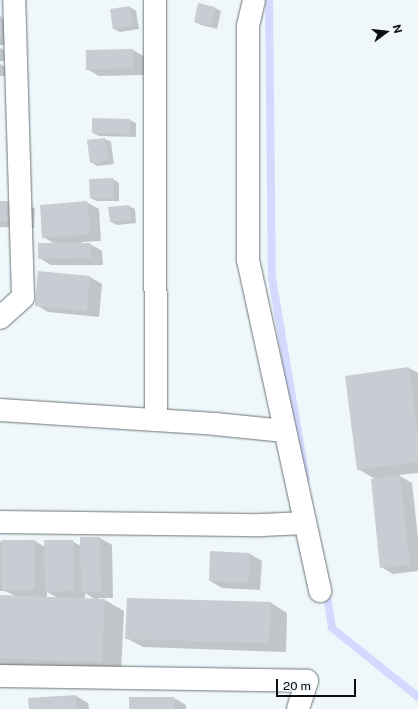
<!DOCTYPE html>
<style>
body{margin:0}
#map{position:relative;width:418px;height:709px;overflow:hidden;background:#eff7fb;font-family:"Public Sans",sans-serif}
div>[style]{position:absolute}
.shadow>*{inset:0;background:#0003}
.stream>*{height:8px;margin:-4px;padding:0 4px;transform-origin:4px;border-radius:4px;background:#d4daff}
.building>*{inset:0;background:#c8cdd3}
.roads{filter:drop-shadow(0 0 1px #6e7579) drop-shadow(0 0 1px #6e7579)}
.minor>*{height:22px;margin:-11px;padding:0 11px;transform-origin:11px;border-radius:11px;background:#fff}
span{translate:-50% -50%;white-space:nowrap;text-align:center;line-height:1.15;-webkit-text-stroke:4px #eff7fb;paint-order:stroke}
.north{position:absolute;left:366px;top:12px;width:40px;height:40px;-webkit-text-stroke:3px #eff7fb;paint-order:stroke;rotate:75deg;font-size:11px;font-weight:700;line-height:16px;text-align:center;color:#0b0d0f}
.north::after{content:'';display:block;margin:auto;width:14px;height:18px;background:#0b0d0f;clip-path:polygon(50% 0,100% 100%,50% 72%,0 100%)}
.scale{position:absolute;left:276px;top:679px;width:80px;height:18px;box-sizing:border-box;border:2px solid #0b0d0f;border-top:0;padding-left:5px;font-size:12px;line-height:14px;white-space:nowrap;color:#0b0d0f;-webkit-text-stroke:3px #eff7fb;paint-order:stroke}
</style>
<div id="map">
<div class="shadow">
<i style="clip-path:polygon(130px 7px,136px 11px,139px 29px,120px 32px,114px 29px)"></i>
<i style="clip-path:polygon(215px 8px,221px 11px,217px 29px,201px 25px,195px 22px)"></i>
<i style="clip-path:polygon(0 17px,13px 24px,13px 45px,0 45px)"></i>
<i style="clip-path:polygon(0 48px,4px 50px,4px 61px,0 61px)"></i>
<i style="clip-path:polygon(133px 50px,145px 57px,145px 75px,99px 76px,87px 69px)"></i>
<i style="clip-path:polygon(0 64px,5px 67px,5px 76px,0 76px)"></i>
<i style="clip-path:polygon(130px 120px,136px 123px,136px 137px,99px 136px,93px 133px)"></i>
<i style="clip-path:polygon(105px 139px,111px 142px,114px 164px,97px 166px,91px 162px)"></i>
<i style="clip-path:polygon(113px 179px,119px 183px,119px 201px,97px 201px,90px 198px)"></i>
<i style="clip-path:polygon(0 202px,23px 202px,35px 209px,34px 228px,0 227px)"></i>
<i style="clip-path:polygon(86px 202px,99px 209px,101px 241px,82px 242px,82px 244px,90px 244px,102px 251px,103px 265px,51px 265px,39px 258px,55px 244px,43px 237px)"></i>
<i style="clip-path:polygon(128px 206px,135px 209px,136px 223px,117px 225px,111px 222px)"></i>
<i style="clip-path:polygon(39px 272px,90px 277px,102px 284px,99px 317px,48px 312px,36px 305px)"></i>
<i style="clip-path:polygon(409px 368px,418px 373px,418px 473px,398px 475px,412px 483px,418px 538px,418px 571px,393px 574px,381px 567px,375px 479px,358px 469px)"></i>
<i style="clip-path:polygon(evenodd,81px 538px,100px 538px,112px 545px,113px 598px,98px 598px,98px 600px,105px 600px,124px 611px,121px 673px,0 667px,0 596px,15px 596px,5px 591px,0 591px,0 541px,3px 542px,35px 541px,45px 547px,72px 541px,81px 546px,81px 538px,47px 592px,58px 598px,47px 598px,47px 592px,81px 538px,85px 593px,96px 600px,80px 599px,80px 598px,85px 598px,85px 593px)"></i>
<i style="clip-path:polygon(250px 554px,262px 561px,260px 590px,222px 588px,210px 581px)"></i>
<i style="clip-path:polygon(271px 603px,287px 613px,286px 652px,143px 647px,126px 638px)"></i>
<i style="clip-path:polygon(76px 696px,88px 703px,89px 709px,30px 709px,29px 699px)"></i>
<i style="clip-path:polygon(174px 698px,186px 705px,186px 709px,130px 709px)"></i>
</div>
<div class="stream">
<i style="left:269px;top:0;width:278px;rotate:89.4deg"></i>
<i style="left:272px;top:278px;width:203px;rotate:80.4deg"></i>
<i style="left:326px;top:590px;width:38px;rotate:81deg"></i>
<i style="left:332px;top:628px;width:110px;rotate:38.7deg"></i>
</div>
<div class="building">
<i style="clip-path:polygon(198px 3px,215px 7px,211px 26px,194px 22px)"></i>
<i style="clip-path:polygon(130px 6px,133px 26px,113px 29px,110px 9px)"></i>
<i style="clip-path:polygon(0 16px,1px 16px,1px 38px,0 38px)"></i>
<i style="clip-path:polygon(133px 49px,134px 68px,86px 70px,86px 50px)"></i>
<i style="clip-path:polygon(92px 118px,130px 119px,130px 134px,92px 133px)"></i>
<i style="clip-path:polygon(105px 138px,108px 160px,90px 163px,87px 140px)"></i>
<i style="clip-path:polygon(113px 178px,114px 198px,90px 198px,89px 179px)"></i>
<i style="clip-path:polygon(0 201px,23px 201px,23px 221px,0 221px)"></i>
<i style="clip-path:polygon(87px 201px,90px 234px,42px 238px,40px 205px)"></i>
<i style="clip-path:polygon(129px 205px,131px 220px,110px 222px,108px 207px)"></i>
<i style="clip-path:polygon(38px 243px,90px 243px,91px 258px,38px 259px)"></i>
<i style="clip-path:polygon(38px 271px,90px 276px,87px 311px,35px 306px)"></i>
<i style="clip-path:polygon(409px 367px,418px 435px,418px 462px,357px 470px,345px 376px)"></i>
<i style="clip-path:polygon(400px 475px,410px 565px,380px 568px,371px 479px)"></i>
<i style="clip-path:polygon(80px 537px,100px 537px,101px 592px,81px 592px)"></i>
<i style="clip-path:polygon(2px 540px,35px 540px,35px 590px,2px 590px)"></i>
<i style="clip-path:polygon(44px 540px,73px 540px,73px 591px,45px 592px)"></i>
<i style="clip-path:polygon(210px 551px,250px 553px,248px 583px,209px 581px)"></i>
<i style="clip-path:polygon(0 595px,105px 599px,102px 662px,0 658px)"></i>
<i style="clip-path:polygon(127px 598px,271px 602px,269px 643px,125px 639px)"></i>
<i style="clip-path:polygon(76px 695px,77px 709px,29px 709px,28px 698px)"></i>
<i style="clip-path:polygon(129px 697px,174px 697px,174px 709px,129px 709px)"></i>
</div>
<div class="roads">
<div class="minor">
<i style="left:155px;top:0;width:420px;rotate:89.9deg"></i>
<i style="left:254px;top:0;width:28px;rotate:103deg"></i>
<i style="left:248px;top:27px;width:233px;rotate:90deg"></i>
<i style="left:248px;top:260px;width:339px;rotate:77.7deg"></i>
<i style="left:0;top:318px;width:31px;rotate:-42deg"></i>
<i style="left:23px;top:297px;width:297px;rotate:-91.7deg"></i>
<i style="left:0;top:410px;width:215px;rotate:3.7deg"></i>
<i style="left:215px;top:424px;width:70px;rotate:5.7deg"></i>
<i style="left:0;top:522px;width:262px;rotate:0.7deg"></i>
<i style="left:262px;top:525px;width:43px;rotate:-2.7deg"></i>
<i style="left:0;top:676px;width:307px;rotate:0.9deg"></i>
<i style="left:307px;top:681px;width:29px;rotate:108deg"></i>
</div>
</div>
<div class="north">N</div>
<div class="scale">20 m</div>
</div>
